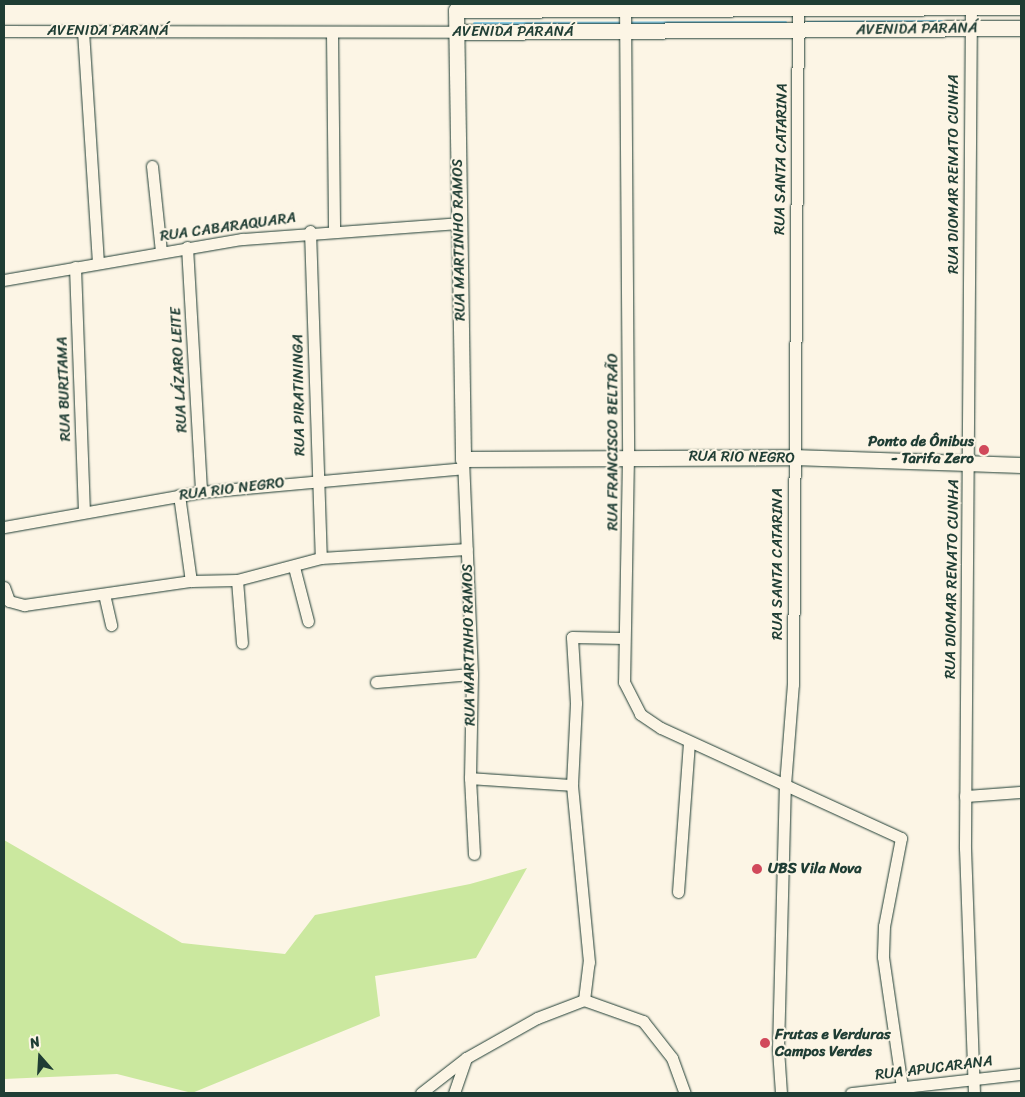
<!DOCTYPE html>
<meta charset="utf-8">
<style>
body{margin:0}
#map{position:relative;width:1025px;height:1097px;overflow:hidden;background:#fcf5e5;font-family:Sriracha,sans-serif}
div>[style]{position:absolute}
.green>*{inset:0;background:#cbe89f}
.stream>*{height:3px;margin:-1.5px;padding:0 1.5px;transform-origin:1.5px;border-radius:1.5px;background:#8dd1ee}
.roads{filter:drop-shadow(0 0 1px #1f3d34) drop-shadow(0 0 1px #1f3d34)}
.minor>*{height:11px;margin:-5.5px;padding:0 5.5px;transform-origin:5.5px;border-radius:5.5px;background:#fcf5e5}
.tertiary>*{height:15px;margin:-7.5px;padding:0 7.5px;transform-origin:7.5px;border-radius:7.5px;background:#fcf5e5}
.dots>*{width:14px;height:14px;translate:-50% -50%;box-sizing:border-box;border:2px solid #fcf5e5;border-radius:50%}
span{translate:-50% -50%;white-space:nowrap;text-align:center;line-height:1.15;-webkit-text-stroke:4px #fcf5e5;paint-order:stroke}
.street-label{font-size:15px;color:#1f3d34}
.poi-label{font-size:15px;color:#1f3d34;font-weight:700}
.right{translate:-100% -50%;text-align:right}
.left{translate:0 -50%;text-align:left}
.frame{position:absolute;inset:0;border:5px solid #1f3d34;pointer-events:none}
.north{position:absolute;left:15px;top:1032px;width:50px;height:50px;-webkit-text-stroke:4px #fcf5e5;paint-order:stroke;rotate:341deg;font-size:14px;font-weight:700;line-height:20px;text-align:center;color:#1f3d34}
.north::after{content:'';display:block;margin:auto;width:18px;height:22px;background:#1f3d34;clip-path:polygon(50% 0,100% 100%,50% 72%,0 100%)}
</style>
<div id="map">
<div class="green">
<i style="clip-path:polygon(4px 840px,182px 943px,285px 954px,315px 915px,470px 884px,527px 868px,476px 958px,375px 976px,380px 1016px,192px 1093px,117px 1074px,4px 1079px)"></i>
</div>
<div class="stream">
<i style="left:807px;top:22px;width:134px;rotate:-0.4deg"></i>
<i style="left:474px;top:23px;width:311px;rotate:-0.2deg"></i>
</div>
<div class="roads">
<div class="minor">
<i style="left:625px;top:4px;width:452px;rotate:89.6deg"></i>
<i style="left:628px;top:456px;width:226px;rotate:91deg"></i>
<i style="left:624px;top:682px;width:36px;rotate:63deg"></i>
<i style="left:640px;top:714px;width:25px;rotate:34deg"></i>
<i style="left:661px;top:728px;width:264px;rotate:24.6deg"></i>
<i style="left:901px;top:838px;width:90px;rotate:100.9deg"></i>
<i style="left:884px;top:926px;width:31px;rotate:92deg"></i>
<i style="left:883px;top:957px;width:131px;rotate:81.7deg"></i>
<i style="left:971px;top:4px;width:844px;rotate:90.41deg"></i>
<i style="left:965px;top:848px;width:245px;rotate:87.9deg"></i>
<i style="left:4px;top:31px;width:452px;rotate:0.1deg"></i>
<i style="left:83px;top:31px;width:232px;rotate:86.3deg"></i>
<i style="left:332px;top:32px;width:198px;rotate:89.4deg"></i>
<i style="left:152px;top:166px;width:85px;rotate:84deg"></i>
<i style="left:310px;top:231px;width:327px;rotate:88.1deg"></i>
<i style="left:187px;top:247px;width:245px;rotate:86.7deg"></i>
<i style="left:75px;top:267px;width:243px;rotate:87.9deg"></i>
<i style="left:4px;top:280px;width:242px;rotate:-9.8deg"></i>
<i style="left:242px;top:239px;width:218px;rotate:-4.2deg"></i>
<i style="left:179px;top:495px;width:87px;rotate:82.1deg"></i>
<i style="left:4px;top:527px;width:200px;rotate:-10.1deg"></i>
<i style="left:201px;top:492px;width:263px;rotate:-5.2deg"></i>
<i style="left:294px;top:567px;width:56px;rotate:75.5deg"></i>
<i style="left:237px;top:580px;width:63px;rotate:85.5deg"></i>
<i style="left:4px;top:587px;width:15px;rotate:70deg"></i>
<i style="left:9px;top:601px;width:16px;rotate:15deg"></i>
<i style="left:24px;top:605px;width:169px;rotate:-8.2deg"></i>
<i style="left:191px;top:581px;width:46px;rotate:-1.2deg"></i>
<i style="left:237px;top:580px;width:87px;rotate:-14.7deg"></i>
<i style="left:321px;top:558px;width:146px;rotate:-3.5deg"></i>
<i style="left:104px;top:594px;width:32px;rotate:77deg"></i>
<i style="left:376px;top:682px;width:96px;rotate:-4.8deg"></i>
<i style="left:470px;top:778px;width:76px;rotate:87deg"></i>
<i style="left:572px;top:785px;width:82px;rotate:-87.2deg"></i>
<i style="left:576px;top:703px;width:66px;rotate:-93.5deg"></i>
<i style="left:572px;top:637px;width:52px;rotate:1.1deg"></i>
<i style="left:965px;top:796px;width:56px;rotate:-4.1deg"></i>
<i style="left:678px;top:892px;width:150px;rotate:-85.8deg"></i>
<i style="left:584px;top:1000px;width:63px;rotate:19.6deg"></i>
<i style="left:643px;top:1021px;width:47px;rotate:51.9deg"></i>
<i style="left:672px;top:1058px;width:37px;rotate:70deg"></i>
<i style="left:421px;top:1093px;width:57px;rotate:-37.9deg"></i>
<i style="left:466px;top:1058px;width:81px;rotate:-29.4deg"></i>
<i style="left:537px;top:1018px;width:50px;rotate:-21deg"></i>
<i style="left:584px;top:1000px;width:38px;rotate:-83deg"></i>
<i style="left:589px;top:962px;width:178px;rotate:-95.5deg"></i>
<i style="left:572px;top:785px;width:102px;rotate:-176.1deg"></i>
<i style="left:470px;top:778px;width:104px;rotate:-88.9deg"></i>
<i style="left:472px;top:674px;width:215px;rotate:-92.4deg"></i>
<i style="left:454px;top:1093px;width:37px;rotate:-71deg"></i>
<i style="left:781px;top:1093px;width:44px;rotate:-93.9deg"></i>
<i style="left:778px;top:1049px;width:264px;rotate:-88.5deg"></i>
<i style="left:785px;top:785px;width:101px;rotate:-85.5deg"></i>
<i style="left:793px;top:684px;width:680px;rotate:-89.58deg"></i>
<i style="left:851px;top:1093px;width:171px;rotate:-6.4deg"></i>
</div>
<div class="tertiary">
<i style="left:1021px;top:7px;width:565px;rotate:179.7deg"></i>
<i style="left:456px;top:10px;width:449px;rotate:89.1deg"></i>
<i style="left:463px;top:459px;width:330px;rotate:-0.3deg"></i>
<i style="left:793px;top:457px;width:228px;rotate:2deg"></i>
<i style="left:456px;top:32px;width:565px;rotate:-0.41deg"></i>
</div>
</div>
<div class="dots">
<i style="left:984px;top:450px;background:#d1495b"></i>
<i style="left:757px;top:869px;background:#d1495b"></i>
<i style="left:765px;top:1043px;background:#d1495b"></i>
</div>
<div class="street-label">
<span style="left:917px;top:29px;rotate:-1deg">AVENIDA PARANÁ</span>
<span style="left:108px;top:31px">AVENIDA PARANÁ</span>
<span style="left:513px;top:32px">AVENIDA PARANÁ</span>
<span style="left:781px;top:159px;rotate:-89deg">RUA SANTA CATARINA</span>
<span style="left:954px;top:174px;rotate:-90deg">RUA DIOMAR RENATO CUNHA</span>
<span style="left:228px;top:227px;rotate:-8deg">RUA CABARAQUARA</span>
<span style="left:459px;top:240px;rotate:-91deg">RUA MARTINHO RAMOS</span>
<span style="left:179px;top:370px;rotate:-93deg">RUA LÁZARO LEITE</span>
<span style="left:64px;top:389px;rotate:-92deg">RUA BURITAMA</span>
<span style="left:299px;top:395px;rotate:-91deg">RUA PIRATININGA</span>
<span style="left:613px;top:442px;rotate:-90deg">RUA FRANCISCO BELTRÃO</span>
<span style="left:742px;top:457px;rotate:1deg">RUA RIO NEGRO</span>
<span style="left:232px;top:489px;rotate:-7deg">RUA RIO NEGRO</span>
<span style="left:778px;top:564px;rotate:-90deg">RUA SANTA CATARINA</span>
<span style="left:952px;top:579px;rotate:-89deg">RUA DIOMAR RENATO CUNHA</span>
<span style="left:469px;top:645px;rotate:-91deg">RUA MARTINHO RAMOS</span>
<span style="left:934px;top:1068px;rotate:-7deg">RUA APUCARANA</span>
</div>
<div class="poi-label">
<span class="right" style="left:974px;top:450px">Ponto de Ônibus<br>- Tarifa Zero</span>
<span class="left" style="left:768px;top:869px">UBS Vila Nova</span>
<span class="left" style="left:775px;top:1043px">Frutas e Verduras<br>Campos Verdes</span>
</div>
<div class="frame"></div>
<div class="north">N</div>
</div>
